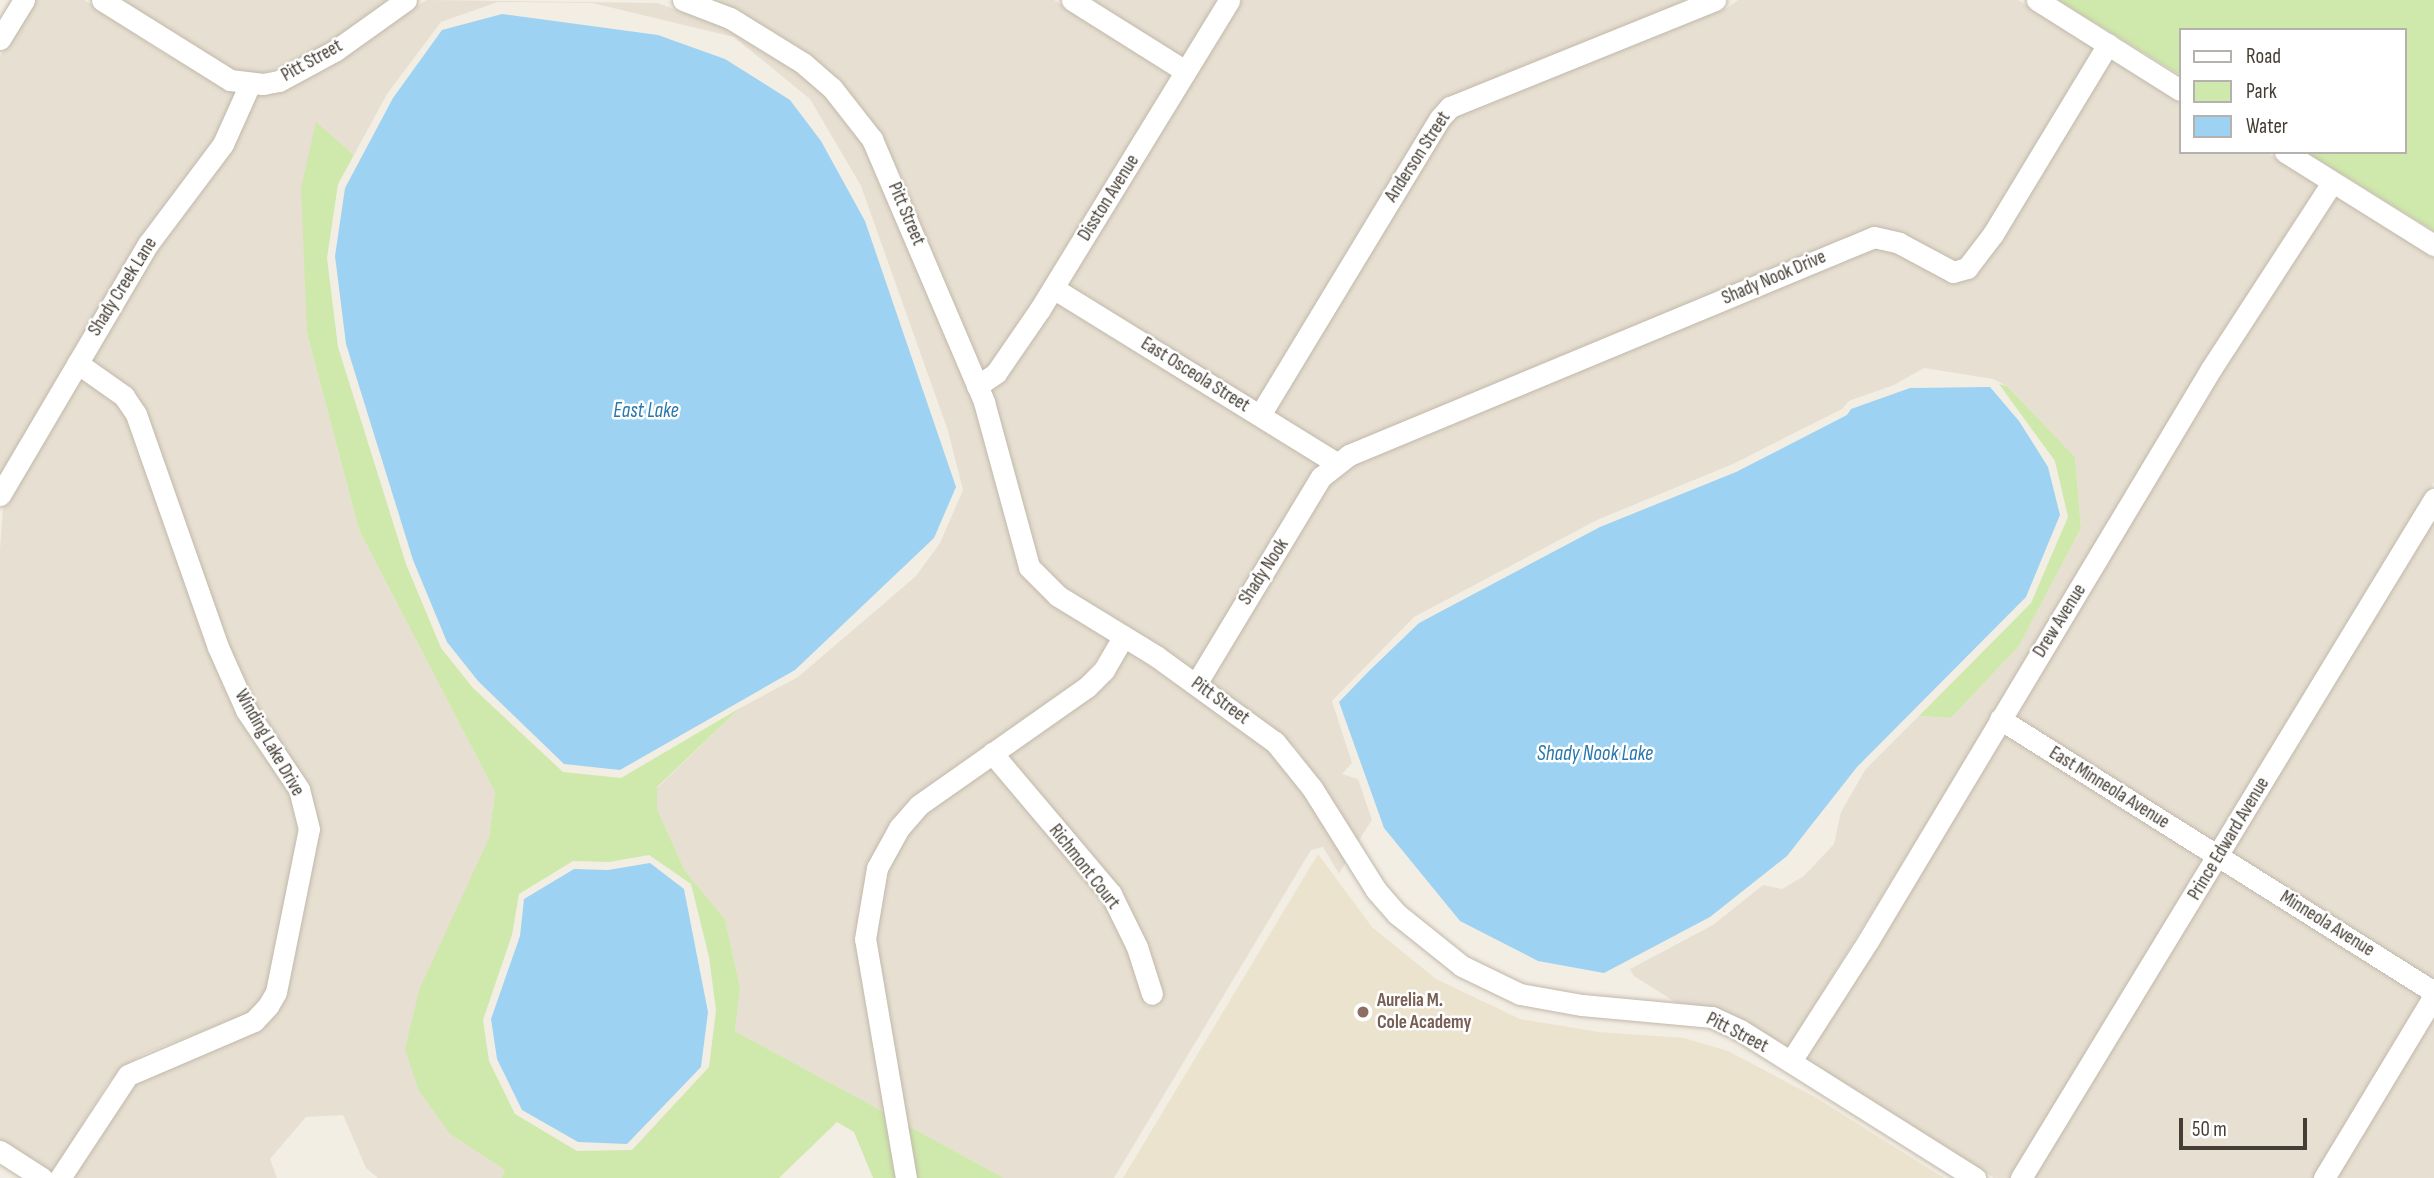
<!DOCTYPE html>
<style>
body{margin:0}
#map{position:relative;width:2434px;height:1178px;overflow:hidden;background:#f3eee4;font-family:"Sofia Sans Condensed",sans-serif}
div>[style]{position:absolute}
.residential>*{inset:0;background:#e7e0d2}
.education>*{inset:0;background:#ece3ce}
.green>*{inset:0;background:#cfe8ac}
.water>*{inset:0;background:#9ed2f2}
.roads{filter:drop-shadow(0 0 2px #c1b8aa) drop-shadow(0 0 2px #c1b8aa)}
.minor>*{height:21px;margin:-10.5px;padding:0 10.5px;transform-origin:10.5px;border-radius:10.5px;background:#fff}
.dots>*{width:19px;height:19px;translate:-50% -50%;box-sizing:border-box;border:4px solid #fff;border-radius:50%}
span{translate:-50% -50%;white-space:nowrap;text-align:center;line-height:1.15;-webkit-text-stroke:5px #fff;paint-order:stroke}
.street-label{font-size:19px;color:#453e34}
.education-label{font-size:19px;color:#785e54;font-weight:700}
.left{translate:0 -50%;text-align:left}
.water-label{font-size:21px;color:#2a78ab;font-style:italic}
.legend{position:absolute;left:2179px;top:28px;width:228px;height:126px;box-sizing:border-box;background:#fff;border:2px solid #b5b2ae;margin:0;padding:9px 12px;list-style:none;font-size:21px;color:#453e34}
.legend li{display:flex;align-items:center;gap:14px;height:35px}
.legend b{width:35px;border:2px solid #b5b2ae}
.scale{position:absolute;left:2179px;top:1118px;width:128px;height:32px;box-sizing:border-box;border:4px solid #453e34;border-top:0;padding-left:9px;font-size:21px;line-height:24px;white-space:nowrap;color:#453e34;-webkit-text-stroke:5px #fff;paint-order:stroke}
</style>
<div id="map">
<div class="residential">
<i style="clip-path:polygon(34px 0,84px 0,160px 51px,238px 93px,216px 139px,0 477px,0 56px)"></i>
<i style="clip-path:polygon(120px 0,390px 0,332px 42px,263px 75px,234px 71px)"></i>
<i style="clip-path:polygon(427px 0,657px 3px,726px 27px,797px 71px,826px 95px,864px 145px,975px 406px,1019px 569px,1052px 604px,1111px 640px,1082px 679px,915px 797px,869px 864px,856px 940px,886px 1113px,735px 1031px,740px 987px,725px 919px,685px 871px,657px 809px,657px 788px,740px 708px,798px 677px,916px 576px,940px 543px,963px 490px,948px 431px,861px 186px,810px 99px,734px 37px,592px 3px,498px 2px,441px 22px,387px 94px,354px 155px,316px 123px,307px 333px,359px 530px,495px 792px,489px 838px,480px 859px,451px 1135px,505px 1170px,501px 1178px,378px 1178px,366px 1168px,343px 1115px,306px 1117px,270px 1159px,277px 1178px,70px 1178px,133px 1082px,256px 1030px,318px 826px,307px 783px,254px 704px,227px 642px,145px 409px,89px 360px,155px 249px,230px 149px,256px 94px,264px 94px)"></i>
<i style="clip-path:polygon(711px 0,1054px 0,1172px 75px,1050px 276px,990px 366px,981px 372px,901px 176px,861px 106px,809px 55px,773px 31px)"></i>
<i style="clip-path:polygon(1091px 0,1219px 0,1183px 58px)"></i>
<i style="clip-path:polygon(1240px 0,1690px 0,1444px 100px,1257px 402px,1066px 284px)"></i>
<i style="clip-path:polygon(1738px 0,2018px 0,2096px 48px,1986px 229px,1958px 263px,1902px 234px,1872px 228px,1337px 452px,1272px 411px,1455px 115px,1722px 7px,1726px 9px)"></i>
<i style="clip-path:polygon(2111px 57px,2180px 101px,2180px 152px,2266px 152px,2319px 186px,1788px 1048px,1715px 1008px,1675px 1002px,1634px 976px,1630px 969px,1713px 925px,1763px 885px,1782px 889px,1804px 876px,1834px 844px,1841px 812px,1865px 770px,1919px 716px,1951px 718px,2019px 646px,2081px 528px,2075px 457px,2007px 386px,1993px 379px,1924px 368px,1894px 385px,1849px 401px,1842px 409px,1733px 464px,1597px 520px,1414px 617px,1332px 701px,1352px 763px,1342px 774px,1358px 779px,1372px 820px,1357px 843px,1296px 748px,1208px 681px,1328px 482px,1352px 464px,1874px 247px,1895px 252px,1951px 281px,1970px 277px,2000px 239px)"></i>
<i style="clip-path:polygon(2334px 196px,2434px 257px,2434px 482px,2216px 843px,2012px 715px,2219px 374px)"></i>
<i style="clip-path:polygon(1055px 301px,1320px 465px,1194px 671px,1064px 588px,1037px 561px,989px 389px)"></i>
<i style="clip-path:polygon(79px 377px,117px 403px,128px 419px,291px 794px,300px 830px,268px 989px,249px 1013px,144px 1054px,122px 1068px,107px 1084px,53px 1173px,0 1140px,0 549px,3px 507px)"></i>
<i style="clip-path:polygon(2434px 516px,2434px 980px,2231px 852px)"></i>
<i style="clip-path:polygon(1126px 649px,1269px 750px,1305px 794px,1346px 862px,1339px 874px,1323px 847px,1311px 850px,1114px 1178px,1004px 1178px,907px 1125px,874px 937px,885px 871px,906px 834px,925px 812px,990px 765px,1103px 901px,1128px 952px,1146px 1006px,1163px 999px,1145px 942px,1119px 889px,1006px 754px)"></i>
<i style="clip-path:polygon(2002px 733px,2206px 860px,2010px 1178px,1994px 1178px,1803px 1058px)"></i>
<i style="clip-path:polygon(2221px 869px,2423px 997px,2314px 1178px,2031px 1178px)"></i>
<i style="clip-path:polygon(2434px 1013px,2434px 1178px,2334px 1178px)"></i>
</div>
<div class="education">
<i style="clip-path:polygon(1318px 854px,1372px 927px,1436px 979px,1520px 1019px,1599px 1032px,1684px 1038px,1728px 1051px,1815px 1097px,1944px 1178px,1123px 1178px)"></i>
</div>
<div class="green">
<i style="clip-path:polygon(2058px 0,2434px 0,2434px 231px,2306px 152px,2404px 152px,2404px 30px,2180px 30px,2180px 75px)"></i>
<i style="clip-path:polygon(evenodd,316px 122px,354px 155px,338px 184px,327px 258px,338px 347px,406px 564px,441px 648px,473px 688px,563px 772px,621px 778px,740px 708px,657px 787px,657px 809px,685px 871px,725px 919px,740px 987px,735px 1031px,886px 1113px,896px 1178px,873px 1178px,854px 1132px,837px 1122px,779px 1178px,501px 1178px,505px 1170px,451px 1135px,419px 1091px,405px 1050px,419px 990px,489px 838px,495px 792px,359px 530px,307px 333px,301px 188px,316px 122px,649px 855px,691px 884px,709px 957px,716px 1010px,709px 1067px,632px 1150px,577px 1151px,515px 1114px,489px 1061px,483px 1020px,512px 935px,519px 894px,573px 861px,609px 862px,649px 855px)"></i>
<i style="clip-path:polygon(1999px 384px,2007px 386px,2075px 457px,2081px 528px,2019px 646px,1951px 718px,1919px 716px,2031px 603px,2068px 517px,2055px 461px)"></i>
<i style="clip-path:polygon(907px 1125px,1004px 1178px,915px 1178px)"></i>
</div>
<div class="water">
<i style="clip-path:polygon(502px 14px,658px 35px,725px 59px,790px 100px,821px 141px,865px 221px,956px 487px,934px 538px,795px 670px,620px 770px,564px 764px,478px 681px,447px 642px,413px 560px,346px 344px,335px 256px,345px 188px,393px 98px,442px 30px)"></i>
<i style="clip-path:polygon(1990px 387px,2019px 421px,2048px 467px,2060px 515px,2026px 597px,1857px 767px,1787px 856px,1710px 917px,1604px 973px,1538px 961px,1460px 921px,1384px 828px,1339px 702px,1370px 670px,1419px 623px,1600px 527px,1736px 472px,1847px 415px,1851px 409px,1910px 388px)"></i>
<i style="clip-path:polygon(650px 863px,684px 889px,708px 1012px,701px 1067px,627px 1144px,578px 1142px,522px 1110px,497px 1059px,491px 1019px,520px 936px,524px 899px,574px 869px,608px 870px)"></i>
</div>
<div class="roads">
<div class="minor">
<i style="left:102px;top:0;width:151px;rotate:32deg"></i>
<i style="left:230px;top:80px;width:33px;rotate:7deg"></i>
<i style="left:263px;top:84px;width:16px;rotate:-11deg"></i>
<i style="left:279px;top:81px;width:65px;rotate:-28.5deg"></i>
<i style="left:336px;top:50px;width:86px;rotate:-35.5deg"></i>
<i style="left:683px;top:0;width:50px;rotate:21deg"></i>
<i style="left:730px;top:18px;width:86px;rotate:31.7deg"></i>
<i style="left:803px;top:63px;width:38px;rotate:41deg"></i>
<i style="left:832px;top:88px;width:65px;rotate:51.9deg"></i>
<i style="left:872px;top:139px;width:286px;rotate:66.9deg"></i>
<i style="left:984px;top:402px;width:171px;rotate:74.7deg"></i>
<i style="left:1029px;top:567px;width:41px;rotate:45deg"></i>
<i style="left:1058px;top:596px;width:115px;rotate:31.5deg"></i>
<i style="left:1156px;top:656px;width:147px;rotate:35.9deg"></i>
<i style="left:1275px;top:742px;width:59px;rotate:51.2deg"></i>
<i style="left:1312px;top:788px;width:120px;rotate:57.9deg"></i>
<i style="left:1376px;top:890px;width:32px;rotate:49deg"></i>
<i style="left:1397px;top:914px;width:83px;rotate:38.7deg"></i>
<i style="left:1462px;top:966px;width:64px;rotate:25.8deg"></i>
<i style="left:1520px;top:994px;width:63px;rotate:10.1deg"></i>
<i style="left:1582px;top:1005px;width:131px;rotate:5.3deg"></i>
<i style="left:1712px;top:1017px;width:31px;rotate:25deg"></i>
<i style="left:1740px;top:1030px;width:278px;rotate:32.2deg"></i>
<i style="left:1072px;top:0;width:133px;rotate:32.1deg"></i>
<i style="left:2037px;top:0;width:169px;rotate:32.2deg"></i>
<i style="left:0;top:39px;width:46px;rotate:-58.4deg"></i>
<i style="left:2285px;top:152px;width:176px;rotate:32deg"></i>
<i style="left:1053px;top:288px;width:333px;rotate:31.7deg"></i>
<i style="left:977px;top:386px;width:23px;rotate:-34deg"></i>
<i style="left:996px;top:373px;width:78px;rotate:-55.5deg"></i>
<i style="left:1040px;top:309px;width:362px;rotate:-58.5deg"></i>
<i style="left:1260px;top:415px;width:347px;rotate:-58.8deg"></i>
<i style="left:1440px;top:118px;width:15px;rotate:-48deg"></i>
<i style="left:1450px;top:107px;width:286px;rotate:-22deg"></i>
<i style="left:0;top:495px;width:291px;rotate:-59.5deg"></i>
<i style="left:148px;top:244px;width:125px;rotate:-53.1deg"></i>
<i style="left:223px;top:144px;width:66px;rotate:-65.8deg"></i>
<i style="left:1196px;top:684px;width:242px;rotate:-58.9deg"></i>
<i style="left:1321px;top:477px;width:36px;rotate:-38deg"></i>
<i style="left:1349px;top:455px;width:568px;rotate:-22.55deg"></i>
<i style="left:1874px;top:237px;width:26px;rotate:13deg"></i>
<i style="left:1899px;top:243px;width:61px;rotate:28.2deg"></i>
<i style="left:1953px;top:272px;width:15px;rotate:-16deg"></i>
<i style="left:1967px;top:268px;width:43px;rotate:-52.6deg"></i>
<i style="left:1993px;top:234px;width:222px;rotate:-58.8deg"></i>
<i style="left:2000px;top:719px;width:513px;rotate:32.17deg"></i>
<i style="left:992px;top:753px;width:185px;rotate:49.8deg"></i>
<i style="left:1111px;top:894px;width:59px;rotate:63.9deg"></i>
<i style="left:1137px;top:947px;width:49px;rotate:72.3deg"></i>
<i style="left:1791px;top:1061px;width:143px;rotate:-57.3deg"></i>
<i style="left:1868px;top:941px;width:667px;rotate:-59.05deg"></i>
<i style="left:2211px;top:369px;width:222px;rotate:-57deg"></i>
<i style="left:0;top:1151px;width:50px;rotate:32.7deg"></i>
<i style="left:60px;top:1178px;width:123px;rotate:-56.6deg"></i>
<i style="left:128px;top:1075px;width:137px;rotate:-23.2deg"></i>
<i style="left:254px;top:1021px;width:21px;rotate:-47deg"></i>
<i style="left:268px;top:1006px;width:16px;rotate:-60deg"></i>
<i style="left:276px;top:992px;width:166px;rotate:-78.6deg"></i>
<i style="left:309px;top:829px;width:41px;rotate:-104deg"></i>
<i style="left:299px;top:789px;width:95px;rotate:-123.9deg"></i>
<i style="left:246px;top:710px;width:69px;rotate:-114deg"></i>
<i style="left:218px;top:647px;width:247px;rotate:-109.4deg"></i>
<i style="left:136px;top:414px;width:22px;rotate:-124deg"></i>
<i style="left:124px;top:396px;width:57px;rotate:-144.9deg"></i>
<i style="left:906px;top:1178px;width:242px;rotate:-99.7deg"></i>
<i style="left:865px;top:939px;width:72px;rotate:-80.4deg"></i>
<i style="left:877px;top:868px;width:46px;rotate:-61.2deg"></i>
<i style="left:899px;top:828px;width:30px;rotate:-49deg"></i>
<i style="left:919px;top:805px;width:205px;rotate:-35.1deg"></i>
<i style="left:1087px;top:687px;width:24px;rotate:-45deg"></i>
<i style="left:1104px;top:670px;width:39px;rotate:-60deg"></i>
<i style="left:2021px;top:1178px;width:795px;rotate:-58.69deg"></i>
<i style="left:2324px;top:1178px;width:213px;rotate:-58.9deg"></i>
</div>
</div>
<div class="dots">
<i style="left:1363px;top:1012px;background:#8d6e63"></i>
</div>
<div class="street-label">
<span style="left:312px;top:61px;rotate:-29deg">Pitt Street</span>
<span style="left:1418px;top:157px;rotate:-57deg">Anderson Street</span>
<span style="left:1109px;top:198px;rotate:-58deg">Disston Avenue</span>
<span style="left:906px;top:214px;rotate:67deg">Pitt Street</span>
<span style="left:1774px;top:278px;rotate:-23deg">Shady Nook Drive</span>
<span style="left:123px;top:287px;rotate:-58deg">Shady Creek Lane</span>
<span style="left:1195px;top:375px;rotate:32deg">East Osceola Street</span>
<span style="left:1264px;top:572px;rotate:-57deg">Shady Nook</span>
<span style="left:2060px;top:621px;rotate:-58deg">Drew Avenue</span>
<span style="left:1220px;top:701px;rotate:36deg">Pitt Street</span>
<span style="left:269px;top:743px;rotate:60deg">Winding Lake Drive</span>
<span style="left:2109px;top:788px;rotate:32deg">East Minneola Avenue</span>
<span style="left:2229px;top:839px;rotate:-59deg">Prince Edward Avenue</span>
<span style="left:1084px;top:867px;rotate:52deg">Richmont Court</span>
<span style="left:2327px;top:924px;rotate:32deg">Minneola Avenue</span>
<span style="left:1737px;top:1033px;rotate:27deg">Pitt Street</span>
</div>
<div class="education-label">
<span class="left" style="left:1377px;top:1012px">Aurelia M.<br>Cole Academy</span>
</div>
<div class="water-label">
<span style="left:646px;top:411px">East Lake</span>
<span style="left:1595px;top:754px">Shady Nook Lake</span>
</div>
<ul class="legend">
<li><b style="height:9px;background:#fff"></b>Road</li>
<li><b style="height:19px;background:#cfe8ac"></b>Park</li>
<li><b style="height:19px;background:#9ed2f2"></b>Water</li>
</ul>
<div class="scale">50 m</div>
</div>
